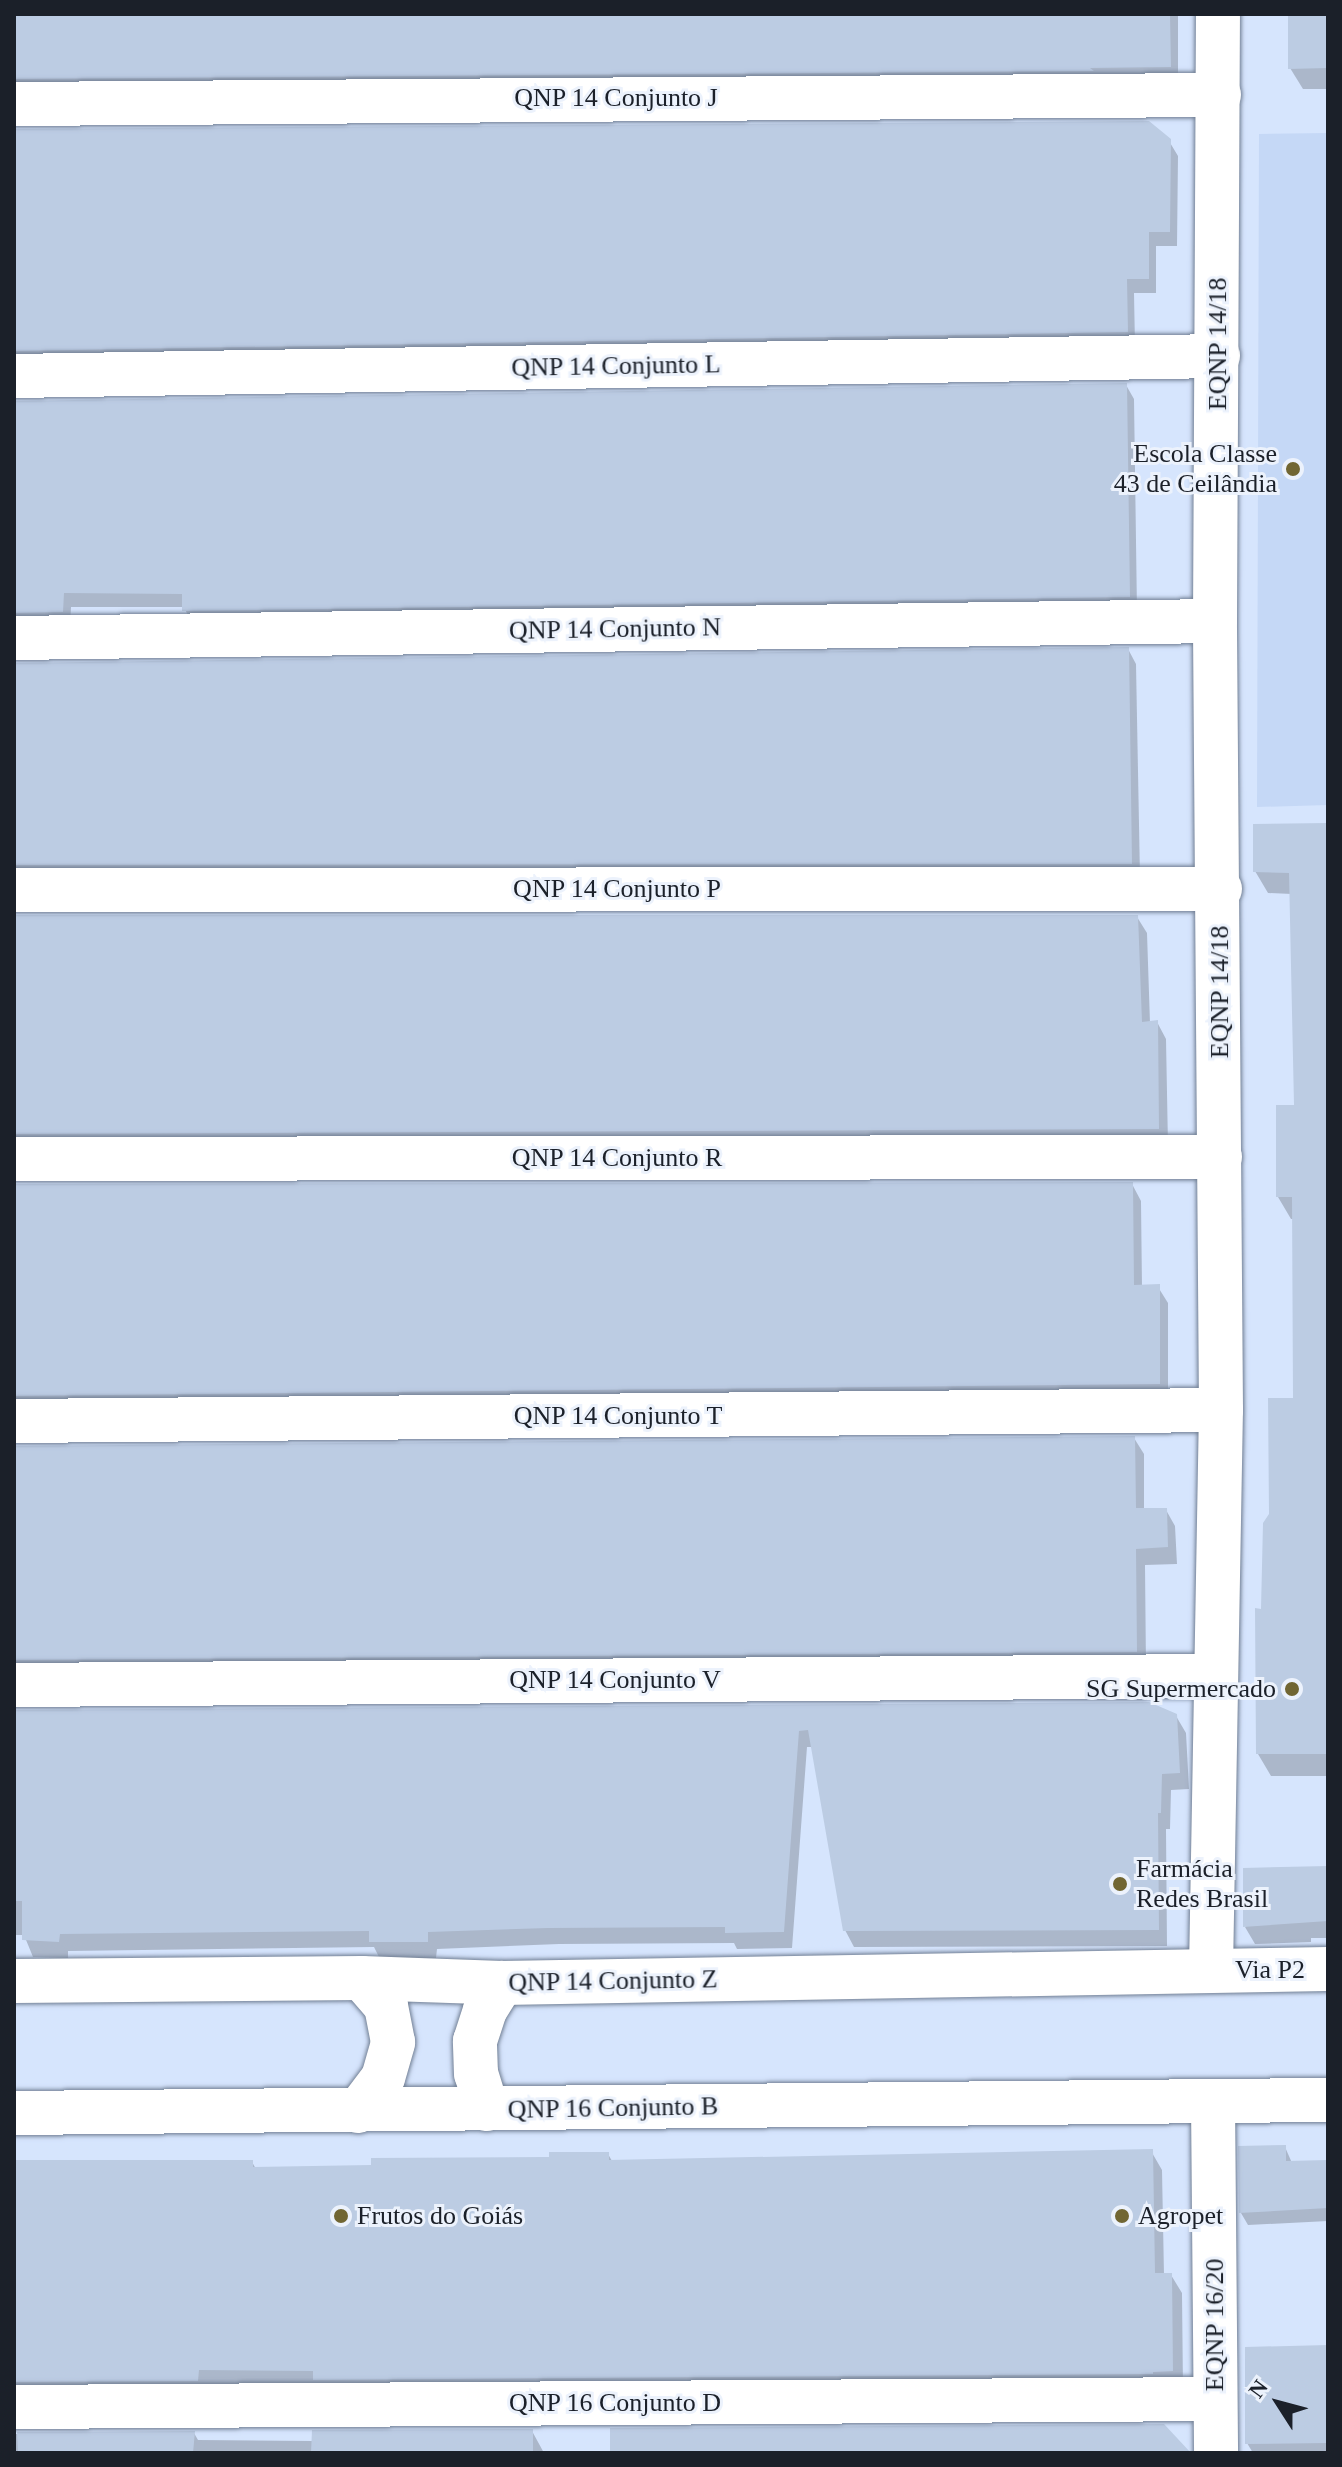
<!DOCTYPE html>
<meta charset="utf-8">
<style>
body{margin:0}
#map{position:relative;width:1342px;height:2467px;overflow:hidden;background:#d6e5fd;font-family:Georgia,serif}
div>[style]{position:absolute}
.built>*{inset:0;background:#c5d8f6}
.shadow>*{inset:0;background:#0003}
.building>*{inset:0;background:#bccce3}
.roads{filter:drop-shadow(0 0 2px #717f94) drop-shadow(0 0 2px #717f94)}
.minor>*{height:44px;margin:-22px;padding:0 22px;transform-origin:22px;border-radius:22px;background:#fff}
.dots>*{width:22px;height:22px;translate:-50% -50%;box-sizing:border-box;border:4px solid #ecf2fc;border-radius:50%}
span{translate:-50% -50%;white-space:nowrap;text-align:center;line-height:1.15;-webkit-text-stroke:6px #ecf2fc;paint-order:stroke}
.street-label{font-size:26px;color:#1b2029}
.poi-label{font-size:26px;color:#1b2029}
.right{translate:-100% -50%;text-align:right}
.left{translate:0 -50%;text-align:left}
.frame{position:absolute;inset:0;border:16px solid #1b2029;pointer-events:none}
.north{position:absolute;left:1238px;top:2363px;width:80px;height:80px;-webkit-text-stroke:6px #ecf2fc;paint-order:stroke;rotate:306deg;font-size:22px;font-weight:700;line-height:32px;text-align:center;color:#1b2029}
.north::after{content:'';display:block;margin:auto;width:28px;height:36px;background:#1b2029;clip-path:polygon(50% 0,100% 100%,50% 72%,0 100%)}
</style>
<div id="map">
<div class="built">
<i style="clip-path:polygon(1328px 133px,1328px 805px,1257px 807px,1259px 134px)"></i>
</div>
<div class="shadow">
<i style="clip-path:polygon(14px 14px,1178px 14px,1178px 80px,14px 95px)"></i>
<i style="clip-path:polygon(1290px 14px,1328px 14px,1328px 89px,1303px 89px,1290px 68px)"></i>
<i style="clip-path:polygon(14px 131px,1169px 141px,1178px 156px,1177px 246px,1156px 246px,1156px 293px,1134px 293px,1135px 346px,14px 367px)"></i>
<i style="clip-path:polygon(1126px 385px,1134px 399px,1137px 611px,192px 624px,184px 607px,71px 607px,70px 626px,14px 623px,14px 403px)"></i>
<i style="clip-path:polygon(1128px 649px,1136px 664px,1140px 878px,14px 879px,14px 665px)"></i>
<i style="clip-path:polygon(1328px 825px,1328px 1776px,1271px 1776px,1258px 1754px,1263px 1611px,1271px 1515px,1295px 1400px,1294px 1219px,1291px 1219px,1278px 1197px,1296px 1107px,1292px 894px,1268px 893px,1255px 871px)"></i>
<i style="clip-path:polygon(14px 915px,1137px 917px,1147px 933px,1150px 1023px,1157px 1022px,1166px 1039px,1168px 1146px,14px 1153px)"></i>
<i style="clip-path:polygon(1132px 1184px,1141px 1201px,1142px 1287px,1158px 1287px,1168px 1303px,1168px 1400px,14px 1415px,14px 1186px)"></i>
<i style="clip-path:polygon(1134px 1438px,1144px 1454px,1144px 1510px,1166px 1510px,1175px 1526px,1177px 1564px,1145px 1565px,1146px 1668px,14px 1679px,14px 1448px)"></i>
<i style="clip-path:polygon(14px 1712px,1176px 1716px,1186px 1733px,1189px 1789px,1171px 1790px,1170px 1829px,1166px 1829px,1167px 1946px,854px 1947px,845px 1930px,813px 1747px,807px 1747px,792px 1948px,737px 1949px,734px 1943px,559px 1944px,437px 1949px,436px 1958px,380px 1959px,374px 1947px,68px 1951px,68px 1958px,33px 1957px,24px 1935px,14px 1935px)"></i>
<i style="clip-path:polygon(1328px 1868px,1328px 1938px,1311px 1938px,1311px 1942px,1255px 1944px,1245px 1927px)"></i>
<i style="clip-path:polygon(1285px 2147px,1292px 2163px,1328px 2162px,1328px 2221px,1248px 2225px,1241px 2213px,1240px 2148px)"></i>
<i style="clip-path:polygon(1151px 2151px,1162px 2170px,1164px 2275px,1171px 2275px,1182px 2293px,1183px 2389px,14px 2403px,14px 2171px,252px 2162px,256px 2169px,373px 2167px,608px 2154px,612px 2161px)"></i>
<i style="clip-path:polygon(1328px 2348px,1328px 2453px,1253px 2453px,1247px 2443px)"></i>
<i style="clip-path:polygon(532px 2431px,544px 2453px,14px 2453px,14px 2434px,194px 2433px,198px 2440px,313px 2441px)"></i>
</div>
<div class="building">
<i style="clip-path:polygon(14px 14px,1170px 14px,1171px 67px,1090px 68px,1094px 71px,14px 79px)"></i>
<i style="clip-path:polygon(1288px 14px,1328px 14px,1328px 68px,1288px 69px)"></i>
<i style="clip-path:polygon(1149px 121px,1171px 139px,1170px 232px,1149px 232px,1149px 279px,1127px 279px,1128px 332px,14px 351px,14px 129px)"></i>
<i style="clip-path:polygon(1127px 383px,1130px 597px,182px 611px,182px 594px,64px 593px,63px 612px,14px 613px,14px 401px)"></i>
<i style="clip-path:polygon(1129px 647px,1132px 864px,14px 865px,14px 663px)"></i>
<i style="clip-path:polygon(1328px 823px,1328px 1754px,1256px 1754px,1255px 1608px,1261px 1609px,1263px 1523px,1269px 1514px,1268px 1398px,1293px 1398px,1292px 1197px,1276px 1197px,1276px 1105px,1294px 1105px,1289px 873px,1253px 872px,1253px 824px)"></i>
<i style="clip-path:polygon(14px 915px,1138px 915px,1142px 1022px,1158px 1020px,1159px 1129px,14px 1134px)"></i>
<i style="clip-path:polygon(1133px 1182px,1134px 1285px,1160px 1284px,1160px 1384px,14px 1396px,14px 1184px)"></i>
<i style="clip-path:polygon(1135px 1436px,1136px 1508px,1167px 1508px,1168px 1547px,1136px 1549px,1137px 1652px,14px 1660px,14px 1446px)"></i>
<i style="clip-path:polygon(1149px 1702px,1177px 1714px,1180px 1773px,1162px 1774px,1161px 1813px,1158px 1813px,1159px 1930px,843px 1931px,808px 1730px,799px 1731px,784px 1932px,725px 1933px,725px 1927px,548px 1928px,428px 1932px,428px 1942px,369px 1942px,369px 1931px,60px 1934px,59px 1942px,22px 1940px,22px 1901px,14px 1901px,14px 1710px)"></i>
<i style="clip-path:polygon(1328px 1866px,1328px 1921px,1243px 1927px,1243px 1868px)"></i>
<i style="clip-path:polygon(1286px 2145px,1286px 2161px,1328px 2160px,1328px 2208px,1239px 2213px,1238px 2146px)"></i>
<i style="clip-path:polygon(1153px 2149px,1155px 2273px,1172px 2273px,1173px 2371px,1153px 2372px,1153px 2374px,313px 2380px,313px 2371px,199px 2370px,198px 2381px,14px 2382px,16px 2160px,253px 2160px,253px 2167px,371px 2165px,371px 2158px,549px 2157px,549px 2152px,609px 2152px,609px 2160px)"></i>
<i style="clip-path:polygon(1328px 2345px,1328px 2443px,1245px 2444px,1245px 2347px)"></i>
<i style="clip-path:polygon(1164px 2424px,1191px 2453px,610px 2453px,610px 2428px)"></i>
<i style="clip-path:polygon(533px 2429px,533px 2453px,311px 2453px,312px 2430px)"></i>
<i style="clip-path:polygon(195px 2431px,193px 2453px,18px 2453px,17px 2432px)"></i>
</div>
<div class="roads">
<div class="minor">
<i style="left:14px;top:104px;width:1205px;rotate:-0.43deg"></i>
<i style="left:14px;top:376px;width:1204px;rotate:-0.95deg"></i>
<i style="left:14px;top:638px;width:1201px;rotate:-0.81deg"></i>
<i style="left:14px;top:890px;width:1206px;rotate:-0.05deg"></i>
<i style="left:14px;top:1159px;width:1206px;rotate:-0.1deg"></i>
<i style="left:14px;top:1421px;width:1207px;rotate:-0.52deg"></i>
<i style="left:14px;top:1685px;width:1202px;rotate:-0.43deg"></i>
<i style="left:1211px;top:1970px;width:560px;rotate:-88.98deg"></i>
<i style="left:1221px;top:1410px;width:789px;rotate:-90.44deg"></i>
<i style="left:1215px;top:621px;width:607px;rotate:-89.72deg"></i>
<i style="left:14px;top:1981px;width:348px;rotate:-0.5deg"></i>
<i style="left:362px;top:1978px;width:140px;rotate:2deg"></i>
<i style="left:502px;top:1983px;width:826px;rotate:-0.97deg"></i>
<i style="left:1213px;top:2101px;width:352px;rotate:89.5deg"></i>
<i style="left:487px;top:2109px;width:37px;rotate:-107deg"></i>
<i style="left:476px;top:2074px;width:33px;rotate:-92deg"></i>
<i style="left:475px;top:2041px;width:33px;rotate:-72deg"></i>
<i style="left:485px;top:2010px;width:32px;rotate:-58deg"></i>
<i style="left:358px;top:2111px;width:41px;rotate:-52.9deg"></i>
<i style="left:383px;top:2078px;width:37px;rotate:-74deg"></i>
<i style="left:393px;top:2042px;width:37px;rotate:-101deg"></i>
<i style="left:386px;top:2006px;width:37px;rotate:-131deg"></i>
<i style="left:14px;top:2113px;width:1314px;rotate:-0.57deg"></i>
<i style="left:14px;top:2407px;width:1201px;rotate:-0.38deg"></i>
</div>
</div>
<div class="dots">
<i style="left:1293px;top:469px;background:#716633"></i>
<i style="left:1292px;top:1689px;background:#716633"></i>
<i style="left:1120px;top:1884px;background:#716633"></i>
<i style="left:341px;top:2216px;background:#716633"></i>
<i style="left:1122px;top:2216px;background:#716633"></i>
</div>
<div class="street-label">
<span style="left:616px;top:98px">QNP 14 Conjunto J</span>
<span style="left:1218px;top:344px;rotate:-90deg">EQNP 14/18</span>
<span style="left:616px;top:366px;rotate:-1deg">QNP 14 Conjunto L</span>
<span style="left:615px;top:629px;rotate:-1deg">QNP 14 Conjunto N</span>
<span style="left:617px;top:889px">QNP 14 Conjunto P</span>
<span style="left:1220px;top:992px;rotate:-90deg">EQNP 14/18</span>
<span style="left:617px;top:1158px">QNP 14 Conjunto R</span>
<span style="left:618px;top:1416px">QNP 14 Conjunto T</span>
<span style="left:615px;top:1680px">QNP 14 Conjunto V</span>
<span style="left:1270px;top:1970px">Via P2</span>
<span style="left:613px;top:1981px;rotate:-1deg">QNP 14 Conjunto Z</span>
<span style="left:613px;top:2108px;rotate:-1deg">QNP 16 Conjunto B</span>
<span style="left:1215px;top:2325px;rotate:-90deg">EQNP 16/20</span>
<span style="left:615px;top:2403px">QNP 16 Conjunto D</span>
</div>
<div class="poi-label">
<span class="right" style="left:1277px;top:469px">Escola Classe<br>43 de Ceilândia</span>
<span class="right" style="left:1276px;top:1689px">SG Supermercado</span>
<span class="left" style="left:1136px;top:1884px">Farmácia<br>Redes Brasil</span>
<span class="left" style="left:357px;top:2216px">Frutos do Goiás</span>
<span class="left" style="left:1138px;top:2216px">Agropet</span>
</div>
<div class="frame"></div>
<div class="north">N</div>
</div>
